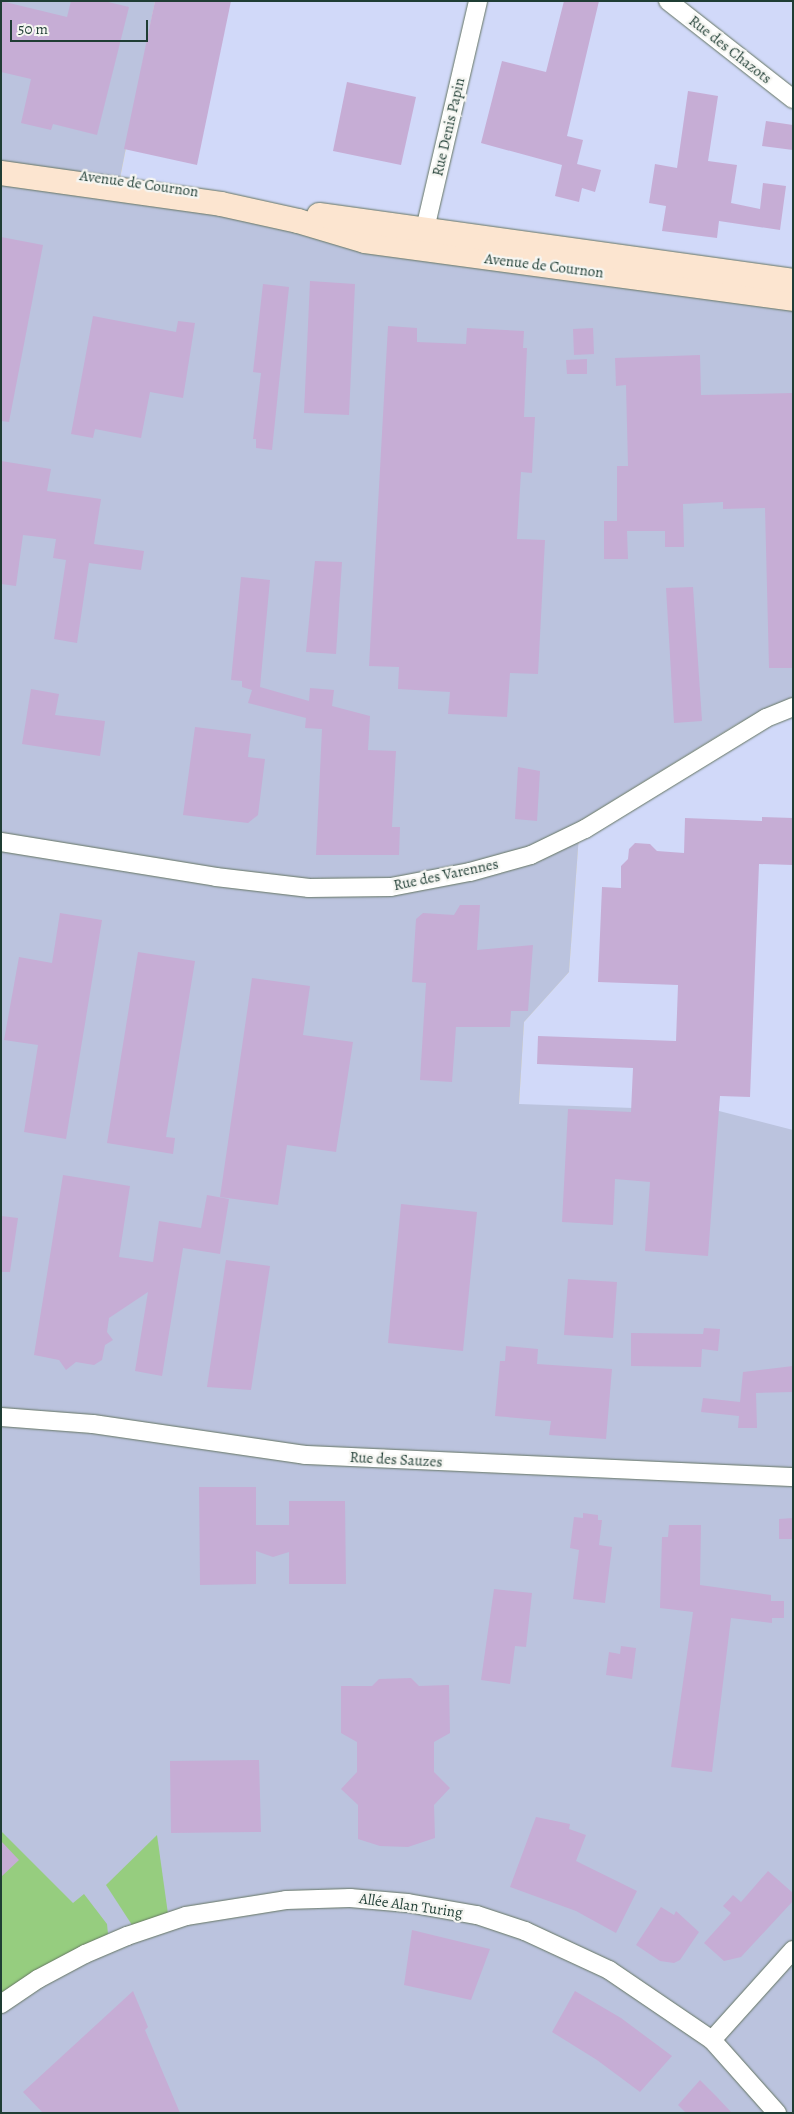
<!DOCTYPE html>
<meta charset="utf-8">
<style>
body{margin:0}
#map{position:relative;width:794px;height:2114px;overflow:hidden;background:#e8deb9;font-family:Alegreya,serif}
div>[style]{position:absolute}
.built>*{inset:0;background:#d1d9f9}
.industrial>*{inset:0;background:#bbc3de}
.green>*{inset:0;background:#96cd7f}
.building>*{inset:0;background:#c6add5}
.roads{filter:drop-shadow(0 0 1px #657563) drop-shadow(0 0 1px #657563)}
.minor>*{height:18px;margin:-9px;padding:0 9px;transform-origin:9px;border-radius:9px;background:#fff}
.secondary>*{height:24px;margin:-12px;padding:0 12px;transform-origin:12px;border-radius:12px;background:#fce5d0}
span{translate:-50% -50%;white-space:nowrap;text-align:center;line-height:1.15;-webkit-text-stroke:4.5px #f6f6f2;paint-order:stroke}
.street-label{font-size:15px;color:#1f3d34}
.frame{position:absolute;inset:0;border:2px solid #1f3d34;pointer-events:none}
.scale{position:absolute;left:10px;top:20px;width:138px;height:22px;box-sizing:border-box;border:2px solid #1f3d34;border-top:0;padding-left:6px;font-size:15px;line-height:18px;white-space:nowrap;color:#1f3d34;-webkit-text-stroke:4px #f6f6f2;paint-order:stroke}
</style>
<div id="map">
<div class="built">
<i style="clip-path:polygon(155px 1px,793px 1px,793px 295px,118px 189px)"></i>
<i style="clip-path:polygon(793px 698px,793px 1361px,519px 1105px,524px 1022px,569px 972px,580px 821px,737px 724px)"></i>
</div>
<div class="industrial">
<i style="clip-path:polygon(1px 1px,155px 1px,118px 188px,793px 295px,793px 698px,737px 724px,580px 821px,569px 972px,524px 1022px,519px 1104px,719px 1111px,793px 1130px,793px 2113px,1px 2113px)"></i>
</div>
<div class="green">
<i style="clip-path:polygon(1px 1831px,73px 1903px,84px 1894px,107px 1924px,108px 1934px,1px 1993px)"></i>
<i style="clip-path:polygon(157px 1835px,168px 1914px,132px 1925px,106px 1885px)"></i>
</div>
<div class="building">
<i style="clip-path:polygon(1px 1px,67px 17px,71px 1px,104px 1px,129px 7px,97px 135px,53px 124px,51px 130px,21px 123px,31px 79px,1px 72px)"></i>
<i style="clip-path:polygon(155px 1px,231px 1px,197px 165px,124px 149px)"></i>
<i style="clip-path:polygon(564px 1px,599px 1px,567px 136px,583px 140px,577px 164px,601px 170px,595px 192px,582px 188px,579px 202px,555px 196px,562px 165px,481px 143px,502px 61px,546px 72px)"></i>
<i style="clip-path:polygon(347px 82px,416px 97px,401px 165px,333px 151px)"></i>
<i style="clip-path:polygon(688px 91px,718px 96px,708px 161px,737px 165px,731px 203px,760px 209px,763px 183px,786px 186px,780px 230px,719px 221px,717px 238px,662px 231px,666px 206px,649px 203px,655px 164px,677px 168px)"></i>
<i style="clip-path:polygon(766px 121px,793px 125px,793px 150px,762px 146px)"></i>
<i style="clip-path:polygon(1px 237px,43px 245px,9px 422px,1px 421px)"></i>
<i style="clip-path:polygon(310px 281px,355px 284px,349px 415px,304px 413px)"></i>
<i style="clip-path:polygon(263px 284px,289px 287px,272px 450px,256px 448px,256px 439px,253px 439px,261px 373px,253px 372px)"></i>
<i style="clip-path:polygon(93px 316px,176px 332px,178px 321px,195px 323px,183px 398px,150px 392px,141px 438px,95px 429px,93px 438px,71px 434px)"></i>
<i style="clip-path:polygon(388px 326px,417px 328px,417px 342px,466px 344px,467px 328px,524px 331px,523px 348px,527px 348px,524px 417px,535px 417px,532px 473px,521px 472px,517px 539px,545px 540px,538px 674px,510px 673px,507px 717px,448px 714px,450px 692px,398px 689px,399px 667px,369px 666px)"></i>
<i style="clip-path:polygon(593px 328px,594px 354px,574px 355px,573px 329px)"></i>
<i style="clip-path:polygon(700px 355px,701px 395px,793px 393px,793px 668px,769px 668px,765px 508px,723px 509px,723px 502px,683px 504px,684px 547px,665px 547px,665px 531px,627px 531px,628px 559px,604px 559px,604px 521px,617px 521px,617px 466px,628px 466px,626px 385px,616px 386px,615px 358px)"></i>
<i style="clip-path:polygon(587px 359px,587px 374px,567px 374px,566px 360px)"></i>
<i style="clip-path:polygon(1px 461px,51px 469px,47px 491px,101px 499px,94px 544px,144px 551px,141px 570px,89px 563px,77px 643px,54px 639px,66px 560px,53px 558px,56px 539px,23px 535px,16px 586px,1px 584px)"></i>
<i style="clip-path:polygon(315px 561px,342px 562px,336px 654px,306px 652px)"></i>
<i style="clip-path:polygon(241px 577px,270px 580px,260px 687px,309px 701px,310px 688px,334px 690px,332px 706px,370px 716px,368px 750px,396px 751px,392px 827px,400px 827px,399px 855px,316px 855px,322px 729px,305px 728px,306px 718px,248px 703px,252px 690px,242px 687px,242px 681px,231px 680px)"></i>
<i style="clip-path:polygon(693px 587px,702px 721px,674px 723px,666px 588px)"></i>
<i style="clip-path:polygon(31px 689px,59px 694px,55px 715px,105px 721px,100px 756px,22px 744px)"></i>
<i style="clip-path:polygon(195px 727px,251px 734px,248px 757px,265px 759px,258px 815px,248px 823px,183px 815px)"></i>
<i style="clip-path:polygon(518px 767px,540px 771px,537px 821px,515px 819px)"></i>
<i style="clip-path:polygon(762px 817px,793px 818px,793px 865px,759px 864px,750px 1097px,720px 1096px,708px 1256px,645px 1251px,650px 1182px,615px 1179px,613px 1225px,562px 1222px,568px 1109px,631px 1112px,633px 1068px,537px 1064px,538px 1036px,676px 1041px,678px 985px,598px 982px,602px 887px,621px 888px,621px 866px,628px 859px,629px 849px,635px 843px,650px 844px,657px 851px,684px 853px,685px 818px,762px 821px)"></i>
<i style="clip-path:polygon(460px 905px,480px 905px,477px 950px,533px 945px,528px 1011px,511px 1011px,510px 1027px,456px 1027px,452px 1082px,420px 1080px,426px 983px,412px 982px,416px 919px,423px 913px,454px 915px)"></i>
<i style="clip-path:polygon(60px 913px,102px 920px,66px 1139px,24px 1132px,38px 1045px,4px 1040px,19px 957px,52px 963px)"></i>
<i style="clip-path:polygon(138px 952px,195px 961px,166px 1137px,175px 1138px,173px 1154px,107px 1143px)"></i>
<i style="clip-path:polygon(252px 978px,310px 986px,303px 1035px,353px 1042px,336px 1152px,287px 1145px,278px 1205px,220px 1197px)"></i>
<i style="clip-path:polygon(63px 1175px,130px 1186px,119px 1257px,153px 1262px,159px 1221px,201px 1228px,207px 1195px,229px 1199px,220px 1254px,183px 1248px,162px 1376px,135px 1371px,148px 1292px,109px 1318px,107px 1332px,113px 1340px,105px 1345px,102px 1360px,94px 1365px,76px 1362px,66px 1370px,59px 1360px,34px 1355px)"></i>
<i style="clip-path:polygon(401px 1204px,477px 1212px,463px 1351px,388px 1343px)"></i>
<i style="clip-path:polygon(1px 1216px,18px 1218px,10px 1272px,1px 1272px)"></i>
<i style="clip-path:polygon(226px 1260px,270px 1266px,251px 1390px,207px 1387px)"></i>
<i style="clip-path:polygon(568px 1279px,617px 1282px,613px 1338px,564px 1335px)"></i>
<i style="clip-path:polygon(704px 1328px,720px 1329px,718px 1351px,702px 1349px,701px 1367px,631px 1366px,631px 1333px,703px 1334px)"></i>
<i style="clip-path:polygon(506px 1346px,538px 1349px,537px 1364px,612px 1369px,606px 1439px,549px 1435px,551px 1421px,495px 1416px,500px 1361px,505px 1361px)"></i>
<i style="clip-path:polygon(793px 1366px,793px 1392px,756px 1393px,757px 1428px,738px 1428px,739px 1416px,701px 1412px,703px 1398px,740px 1402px,743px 1372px)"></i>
<i style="clip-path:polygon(199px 1487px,256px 1487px,256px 1525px,289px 1525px,289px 1501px,345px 1501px,346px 1584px,289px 1584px,289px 1552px,273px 1557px,256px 1551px,256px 1584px,200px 1585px)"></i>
<i style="clip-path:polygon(583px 1513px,598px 1515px,598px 1520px,602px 1520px,599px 1545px,612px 1547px,605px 1603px,573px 1599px,579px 1550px,570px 1548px,574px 1517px,583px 1518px)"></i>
<i style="clip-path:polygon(793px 1518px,793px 1539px,779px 1539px,779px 1519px)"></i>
<i style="clip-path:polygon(669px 1525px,701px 1525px,700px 1585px,771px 1595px,771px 1601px,784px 1601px,784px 1618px,772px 1618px,772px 1623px,731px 1618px,712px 1772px,671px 1767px,693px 1612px,660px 1608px,662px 1537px,668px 1537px)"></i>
<i style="clip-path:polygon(494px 1589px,532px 1593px,526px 1647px,515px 1646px,510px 1684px,481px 1680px)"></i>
<i style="clip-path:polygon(621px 1646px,636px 1648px,632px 1679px,606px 1675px,609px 1652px,620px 1654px)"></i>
<i style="clip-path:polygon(411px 1678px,419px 1686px,449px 1685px,450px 1733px,434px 1742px,434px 1772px,450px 1788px,434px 1805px,435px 1838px,408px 1847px,380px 1846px,358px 1839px,358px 1805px,341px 1789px,357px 1772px,357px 1742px,341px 1733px,341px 1686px,372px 1686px,379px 1679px)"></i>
<i style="clip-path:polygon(259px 1760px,261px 1832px,171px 1833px,170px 1761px)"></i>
<i style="clip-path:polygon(536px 1817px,570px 1824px,569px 1829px,586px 1835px,576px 1861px,637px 1891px,616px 1933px,576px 1911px,510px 1887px)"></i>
<i style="clip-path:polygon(1px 1841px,19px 1860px,1px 1877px)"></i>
<i style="clip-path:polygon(768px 1871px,793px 1893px,793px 1901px,741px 1957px,724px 1961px,704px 1943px,731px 1913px,723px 1906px,733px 1895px,741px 1902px)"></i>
<i style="clip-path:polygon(661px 1907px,674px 1915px,676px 1911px,699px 1932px,680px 1960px,674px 1963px,660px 1961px,636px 1945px)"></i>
<i style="clip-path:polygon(412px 1930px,490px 1949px,471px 2000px,404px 1985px)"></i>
<i style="clip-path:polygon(133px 1991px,148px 2027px,145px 2030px,180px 2113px,43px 2113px,23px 2092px)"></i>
<i style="clip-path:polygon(575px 1991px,621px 2018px,672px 2056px,640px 2092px,597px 2060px,552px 2032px)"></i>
<i style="clip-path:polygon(700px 2080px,716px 2096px,732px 2113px,686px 2113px,678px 2105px)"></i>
</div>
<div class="roads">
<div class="minor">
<i style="left:668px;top:1px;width:159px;rotate:38.1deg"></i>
<i style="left:430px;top:241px;width:13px;rotate:-113deg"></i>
<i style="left:425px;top:229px;width:234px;rotate:-76.9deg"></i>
<i style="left:1px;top:842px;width:218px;rotate:9.2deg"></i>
<i style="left:216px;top:877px;width:94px;rotate:6.7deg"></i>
<i style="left:309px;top:888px;width:82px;rotate:-0.7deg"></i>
<i style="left:391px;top:887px;width:80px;rotate:-10.8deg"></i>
<i style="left:470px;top:872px;width:63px;rotate:-15.6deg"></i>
<i style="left:531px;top:855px;width:60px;rotate:-25.7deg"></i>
<i style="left:585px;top:829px;width:212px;rotate:-31.5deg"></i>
<i style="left:766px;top:718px;width:29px;rotate:-22deg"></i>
<i style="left:1px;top:1417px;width:92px;rotate:4.4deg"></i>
<i style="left:93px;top:1424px;width:214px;rotate:8.3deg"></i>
<i style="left:305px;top:1455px;width:488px;rotate:2.6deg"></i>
<i style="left:1px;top:2004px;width:45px;rotate:-34deg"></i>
<i style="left:38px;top:1979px;width:53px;rotate:-28deg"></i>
<i style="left:85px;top:1954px;width:46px;rotate:-23.2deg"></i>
<i style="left:127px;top:1936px;width:62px;rotate:-18.7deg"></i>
<i style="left:186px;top:1916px;width:101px;rotate:-9.1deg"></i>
<i style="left:286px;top:1900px;width:64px;rotate:-1.8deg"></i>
<i style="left:350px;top:1898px;width:58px;rotate:4.9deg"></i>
<i style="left:408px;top:1903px;width:70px;rotate:9.9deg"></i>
<i style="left:477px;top:1915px;width:51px;rotate:18.4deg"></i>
<i style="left:525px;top:1931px;width:93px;rotate:24.9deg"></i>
<i style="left:609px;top:1970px;width:125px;rotate:34.2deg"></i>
<i style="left:712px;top:2040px;width:98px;rotate:48.3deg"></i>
<i style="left:712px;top:2040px;width:121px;rotate:-48deg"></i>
</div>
<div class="secondary">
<i style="left:1px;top:173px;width:222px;rotate:8deg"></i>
<i style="left:221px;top:204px;width:79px;rotate:12.4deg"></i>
<i style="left:298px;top:221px;width:70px;rotate:16.6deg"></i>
<i style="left:365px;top:241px;width:432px;rotate:7.7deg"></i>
<i style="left:319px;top:215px;width:479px;rotate:7.9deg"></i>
</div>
</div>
<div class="street-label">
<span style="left:730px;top:50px;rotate:38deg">Rue des Chazots</span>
<span style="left:449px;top:127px;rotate:-77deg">Rue Denis Papin</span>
<span style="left:139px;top:184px;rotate:8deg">Avenue de Cournon</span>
<span style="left:544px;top:266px;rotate:7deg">Avenue de Cournon</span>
<span style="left:446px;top:875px;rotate:-12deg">Rue des Varennes</span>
<span style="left:396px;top:1460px;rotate:3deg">Rue des Sauzes</span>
<span style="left:411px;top:1906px;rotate:8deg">Allée Alan Turing</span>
</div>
<div class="frame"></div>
<div class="scale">50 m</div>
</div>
